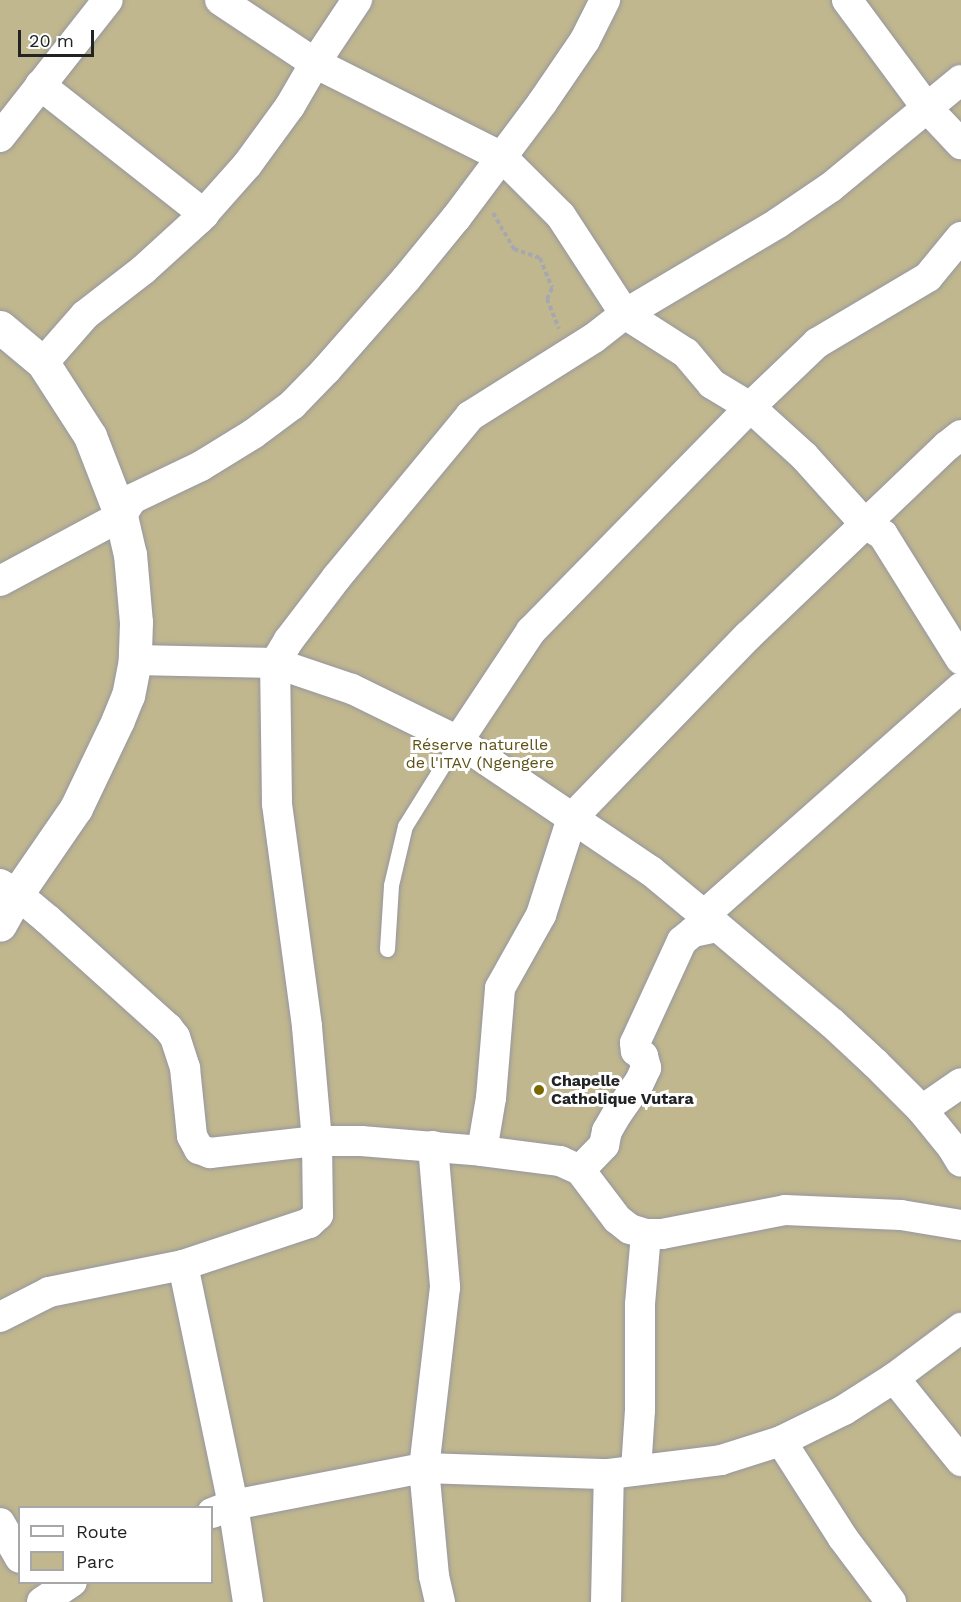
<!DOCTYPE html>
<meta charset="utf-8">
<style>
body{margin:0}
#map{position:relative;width:961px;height:1602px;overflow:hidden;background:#e3e4eb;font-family:"Work Sans",sans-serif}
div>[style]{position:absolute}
.green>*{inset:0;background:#c0b78f}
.path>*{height:4px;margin-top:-2px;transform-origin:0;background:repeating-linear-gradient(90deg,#a7a8ad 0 4.5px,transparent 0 7.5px)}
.roads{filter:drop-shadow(0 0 2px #96969d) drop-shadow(0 0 2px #96969d)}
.lane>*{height:15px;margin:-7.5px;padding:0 7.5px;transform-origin:7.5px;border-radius:7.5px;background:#fff}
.street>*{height:30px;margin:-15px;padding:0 15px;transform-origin:15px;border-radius:15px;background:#fff}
.secondary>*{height:33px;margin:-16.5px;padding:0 16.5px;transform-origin:16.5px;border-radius:16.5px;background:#fff}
.dots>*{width:16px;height:16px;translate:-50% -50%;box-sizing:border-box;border:3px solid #fff;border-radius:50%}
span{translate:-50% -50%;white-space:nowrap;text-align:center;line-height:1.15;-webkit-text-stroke:6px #fff;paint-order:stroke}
.park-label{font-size:16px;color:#5e5217}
.poi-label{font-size:16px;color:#222325;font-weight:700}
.left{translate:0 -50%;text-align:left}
.legend{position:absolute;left:18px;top:1506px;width:195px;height:78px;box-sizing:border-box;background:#fff;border:2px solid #a7a7a8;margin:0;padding:8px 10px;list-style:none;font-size:18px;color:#222325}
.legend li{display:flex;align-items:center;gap:12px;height:30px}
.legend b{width:30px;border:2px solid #a7a7a8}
.scale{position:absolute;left:18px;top:30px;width:76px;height:27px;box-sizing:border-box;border:3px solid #222325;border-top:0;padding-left:8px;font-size:18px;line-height:21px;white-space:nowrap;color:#222325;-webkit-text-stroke:4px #fff;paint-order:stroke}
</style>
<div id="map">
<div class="green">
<i style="clip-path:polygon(evenodd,0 0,961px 0,961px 1602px,0 1602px,0 0,20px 1508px,212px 1508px,212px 1582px,20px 1582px,20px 1508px)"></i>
</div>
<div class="path">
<i style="left:493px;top:213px;width:42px;rotate:59.7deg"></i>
<i style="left:514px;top:249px;width:28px;rotate:19deg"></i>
<i style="left:540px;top:258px;width:32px;rotate:68deg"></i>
<i style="left:552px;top:288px;width:12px;rotate:114deg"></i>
<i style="left:547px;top:299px;width:32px;rotate:68deg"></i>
</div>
<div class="roads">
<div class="lane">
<i style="left:387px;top:949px;width:64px;rotate:-86.4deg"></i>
<i style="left:391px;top:885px;width:61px;rotate:-76.7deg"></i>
<i style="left:405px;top:826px;width:100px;rotate:-58.1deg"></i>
</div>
<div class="street">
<i style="left:220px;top:0;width:114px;rotate:33.6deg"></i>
<i style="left:315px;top:63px;width:209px;rotate:26.7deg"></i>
<i style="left:502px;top:157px;width:83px;rotate:45deg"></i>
<i style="left:561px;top:216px;width:117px;rotate:56.9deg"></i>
<i style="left:625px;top:314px;width:72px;rotate:32.6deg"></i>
<i style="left:686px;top:353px;width:40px;rotate:50deg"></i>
<i style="left:712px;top:384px;width:44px;rotate:31.2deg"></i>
<i style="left:750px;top:407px;width:73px;rotate:42.2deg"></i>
<i style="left:804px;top:456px;width:91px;rotate:48.1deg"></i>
<i style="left:865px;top:524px;width:21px;rotate:31deg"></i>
<i style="left:883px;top:535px;width:147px;rotate:58deg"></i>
<i style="left:847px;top:0;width:134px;rotate:53.5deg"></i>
<i style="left:927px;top:108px;width:50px;rotate:46.6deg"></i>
<i style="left:40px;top:85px;width:209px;rotate:38.2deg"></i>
<i style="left:0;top:137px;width:174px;rotate:-51.8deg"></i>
<i style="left:43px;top:363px;width:64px;rotate:-48.8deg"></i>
<i style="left:85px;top:315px;width:73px;rotate:-37.8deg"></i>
<i style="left:143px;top:270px;width:76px;rotate:-42.3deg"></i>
<i style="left:199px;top:219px;width:72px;rotate:-48.4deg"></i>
<i style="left:247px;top:165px;width:73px;rotate:-53.9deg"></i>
<i style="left:290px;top:106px;width:50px;rotate:-59.8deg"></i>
<i style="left:315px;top:63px;width:76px;rotate:-56.3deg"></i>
<i style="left:0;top:581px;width:137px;rotate:-28.2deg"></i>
<i style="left:121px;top:516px;width:20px;rotate:-57deg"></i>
<i style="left:132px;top:499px;width:76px;rotate:-25.6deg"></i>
<i style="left:201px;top:466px;width:61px;rotate:-31.6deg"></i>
<i style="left:253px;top:434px;width:49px;rotate:-36.6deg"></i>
<i style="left:292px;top:405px;width:49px;rotate:-45.8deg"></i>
<i style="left:326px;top:370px;width:121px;rotate:-48.7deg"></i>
<i style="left:406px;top:279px;width:79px;rotate:-50.7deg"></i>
<i style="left:456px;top:218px;width:144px;rotate:-53.2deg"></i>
<i style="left:542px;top:103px;width:76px;rotate:-55.7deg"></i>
<i style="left:585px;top:40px;width:45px;rotate:-63.4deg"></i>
<i style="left:135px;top:660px;width:140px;rotate:1.2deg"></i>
<i style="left:275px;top:663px;width:81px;rotate:18.7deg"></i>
<i style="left:352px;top:689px;width:118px;rotate:26.1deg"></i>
<i style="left:458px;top:741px;width:233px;rotate:34deg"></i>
<i style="left:651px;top:871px;width:69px;rotate:39.7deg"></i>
<i style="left:704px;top:915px;width:167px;rotate:40.2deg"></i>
<i style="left:832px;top:1023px;width:59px;rotate:42.9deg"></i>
<i style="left:875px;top:1063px;width:66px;rotate:45deg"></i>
<i style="left:922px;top:1110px;width:48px;rotate:51deg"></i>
<i style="left:952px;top:1147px;width:17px;rotate:59deg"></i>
<i style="left:458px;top:741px;width:132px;rotate:-56.4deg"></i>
<i style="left:531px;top:631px;width:313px;rotate:-45.6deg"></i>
<i style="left:750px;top:407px;width:93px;rotate:-43.7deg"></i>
<i style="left:817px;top:343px;width:129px;rotate:-30.7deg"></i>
<i style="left:928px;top:277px;width:52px;rotate:-50.5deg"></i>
<i style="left:0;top:884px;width:20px;rotate:30deg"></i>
<i style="left:17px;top:894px;width:39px;rotate:40deg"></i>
<i style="left:47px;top:919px;width:163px;rotate:42deg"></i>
<i style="left:168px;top:1028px;width:11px;rotate:52deg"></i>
<i style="left:175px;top:1037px;width:33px;rotate:72deg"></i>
<i style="left:185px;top:1068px;width:68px;rotate:84.1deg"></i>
<i style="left:192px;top:1136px;width:15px;rotate:62deg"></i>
<i style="left:199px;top:1149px;width:12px;rotate:20deg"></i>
<i style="left:210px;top:1153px;width:108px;rotate:-6.4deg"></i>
<i style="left:317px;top:1141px;width:44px"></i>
<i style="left:361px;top:1141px;width:121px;rotate:4.7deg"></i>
<i style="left:482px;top:1151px;width:79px;rotate:7.3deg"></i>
<i style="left:560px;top:1161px;width:22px;rotate:24deg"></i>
<i style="left:580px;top:1170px;width:61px;rotate:52.9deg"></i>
<i style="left:617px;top:1219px;width:16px;rotate:38deg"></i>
<i style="left:630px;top:1229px;width:17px;rotate:17deg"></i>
<i style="left:646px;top:1234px;width:16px"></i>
<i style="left:662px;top:1234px;width:125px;rotate:-11deg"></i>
<i style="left:785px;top:1210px;width:116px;rotate:2.5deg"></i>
<i style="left:901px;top:1215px;width:61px;rotate:9.5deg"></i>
<i style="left:704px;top:915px;width:343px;rotate:-41.5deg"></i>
<i style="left:922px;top:1110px;width:47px;rotate:-34.7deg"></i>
<i style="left:433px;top:1146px;width:142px;rotate:85.1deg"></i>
<i style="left:445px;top:1287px;width:182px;rotate:96.6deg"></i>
<i style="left:424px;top:1468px;width:108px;rotate:84.7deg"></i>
<i style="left:434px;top:1576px;width:27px;rotate:77deg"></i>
<i style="left:482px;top:1151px;width:54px;rotate:-80.4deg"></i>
<i style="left:491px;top:1098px;width:110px;rotate:-85.3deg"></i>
<i style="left:500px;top:988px;width:84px;rotate:-60.7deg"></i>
<i style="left:541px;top:915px;width:102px;rotate:-72.3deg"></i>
<i style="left:572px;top:818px;width:253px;rotate:-46deg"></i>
<i style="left:748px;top:636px;width:275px;rotate:-43.7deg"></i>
<i style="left:947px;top:446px;width:18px;rotate:-38deg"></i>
<i style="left:580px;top:1170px;width:35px;rotate:-46deg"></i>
<i style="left:604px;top:1145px;width:14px;rotate:-78deg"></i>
<i style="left:607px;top:1131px;width:20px;rotate:-60deg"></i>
<i style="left:617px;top:1114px;width:38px;rotate:-55deg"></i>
<i style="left:639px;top:1083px;width:17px;rotate:-65deg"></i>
<i style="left:646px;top:1068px;width:12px;rotate:-104deg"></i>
<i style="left:643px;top:1056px;width:9px;rotate:-144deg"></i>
<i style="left:636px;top:1051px;width:8px;rotate:-97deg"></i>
<i style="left:635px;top:1043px;width:112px;rotate:-65.3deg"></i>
<i style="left:682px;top:941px;width:14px;rotate:-39deg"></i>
<i style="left:693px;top:932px;width:24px;rotate:-12deg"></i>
<i style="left:183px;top:1265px;width:245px;rotate:78.2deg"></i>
<i style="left:233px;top:1505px;width:98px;rotate:81.2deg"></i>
<i style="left:0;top:1317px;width:55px;rotate:-27deg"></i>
<i style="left:49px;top:1292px;width:137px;rotate:-11.4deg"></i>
<i style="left:183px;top:1265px;width:133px;rotate:-18.4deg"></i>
<i style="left:309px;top:1223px;width:12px;rotate:-42deg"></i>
<i style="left:318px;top:1215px;width:74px;rotate:-90.8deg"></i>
<i style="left:317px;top:1141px;width:115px;rotate:-95deg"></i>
<i style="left:307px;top:1026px;width:225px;rotate:-97.7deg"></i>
<i style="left:277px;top:803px;width:140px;rotate:-90.8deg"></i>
<i style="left:275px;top:663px;width:27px;rotate:-59deg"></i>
<i style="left:289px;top:640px;width:79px;rotate:-52.7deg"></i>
<i style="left:337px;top:577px;width:209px;rotate:-50.4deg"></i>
<i style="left:470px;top:416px;width:146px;rotate:-32.2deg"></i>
<i style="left:594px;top:338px;width:39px;rotate:-38deg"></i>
<i style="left:625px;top:314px;width:178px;rotate:-30.7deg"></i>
<i style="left:778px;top:223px;width:64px;rotate:-34.2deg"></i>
<i style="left:831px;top:187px;width:168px;rotate:-39.5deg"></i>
<i style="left:894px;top:1378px;width:107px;rotate:51.1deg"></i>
<i style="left:781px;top:1441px;width:115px;rotate:57.4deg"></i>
<i style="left:843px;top:1538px;width:80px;rotate:53.1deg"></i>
<i style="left:636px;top:1470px;width:60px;rotate:-86.2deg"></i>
<i style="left:640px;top:1410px;width:106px;rotate:-90deg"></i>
<i style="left:640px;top:1304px;width:70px;rotate:-85.1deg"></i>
<i style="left:212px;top:1513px;width:22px;rotate:-21deg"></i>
<i style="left:233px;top:1505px;width:195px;rotate:-11deg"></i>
<i style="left:424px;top:1468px;width:185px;rotate:1.9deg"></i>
<i style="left:609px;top:1474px;width:113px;rotate:-7.1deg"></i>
<i style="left:721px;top:1460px;width:63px;rotate:-17.6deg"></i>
<i style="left:781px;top:1441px;width:70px;rotate:-26.2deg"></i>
<i style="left:844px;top:1410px;width:59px;rotate:-32.6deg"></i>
<i style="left:894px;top:1378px;width:84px;rotate:-36.7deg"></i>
<i style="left:0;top:1523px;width:40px;rotate:60.3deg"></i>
<i style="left:42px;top:1602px;width:36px;rotate:-34deg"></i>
<i style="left:606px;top:1602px;width:128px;rotate:-88.7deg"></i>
</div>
<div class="secondary">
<i style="left:0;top:327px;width:56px;rotate:39.9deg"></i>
<i style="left:43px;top:363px;width:87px;rotate:57.2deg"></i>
<i style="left:90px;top:436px;width:86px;rotate:68.8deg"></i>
<i style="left:121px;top:516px;width:39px;rotate:77deg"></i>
<i style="left:130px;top:554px;width:68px;rotate:85deg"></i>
<i style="left:136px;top:622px;width:38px;rotate:92deg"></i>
<i style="left:135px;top:660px;width:36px;rotate:101deg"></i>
<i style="left:128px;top:695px;width:27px;rotate:112deg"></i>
<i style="left:118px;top:720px;width:98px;rotate:115.5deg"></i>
<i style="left:76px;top:808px;width:104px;rotate:124.5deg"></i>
<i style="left:17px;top:894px;width:35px;rotate:119deg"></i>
</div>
</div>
<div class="dots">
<i style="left:539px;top:1090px;background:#7b6800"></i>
</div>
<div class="park-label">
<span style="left:480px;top:754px">Réserve naturelle<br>de l'ITAV (Ngengere</span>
</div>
<div class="poi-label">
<span class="left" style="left:551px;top:1090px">Chapelle<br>Catholique Vutara</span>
</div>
<ul class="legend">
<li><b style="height:8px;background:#fff"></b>Route</li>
<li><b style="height:16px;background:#c0b78f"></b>Parc</li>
</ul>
<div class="scale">20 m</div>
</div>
